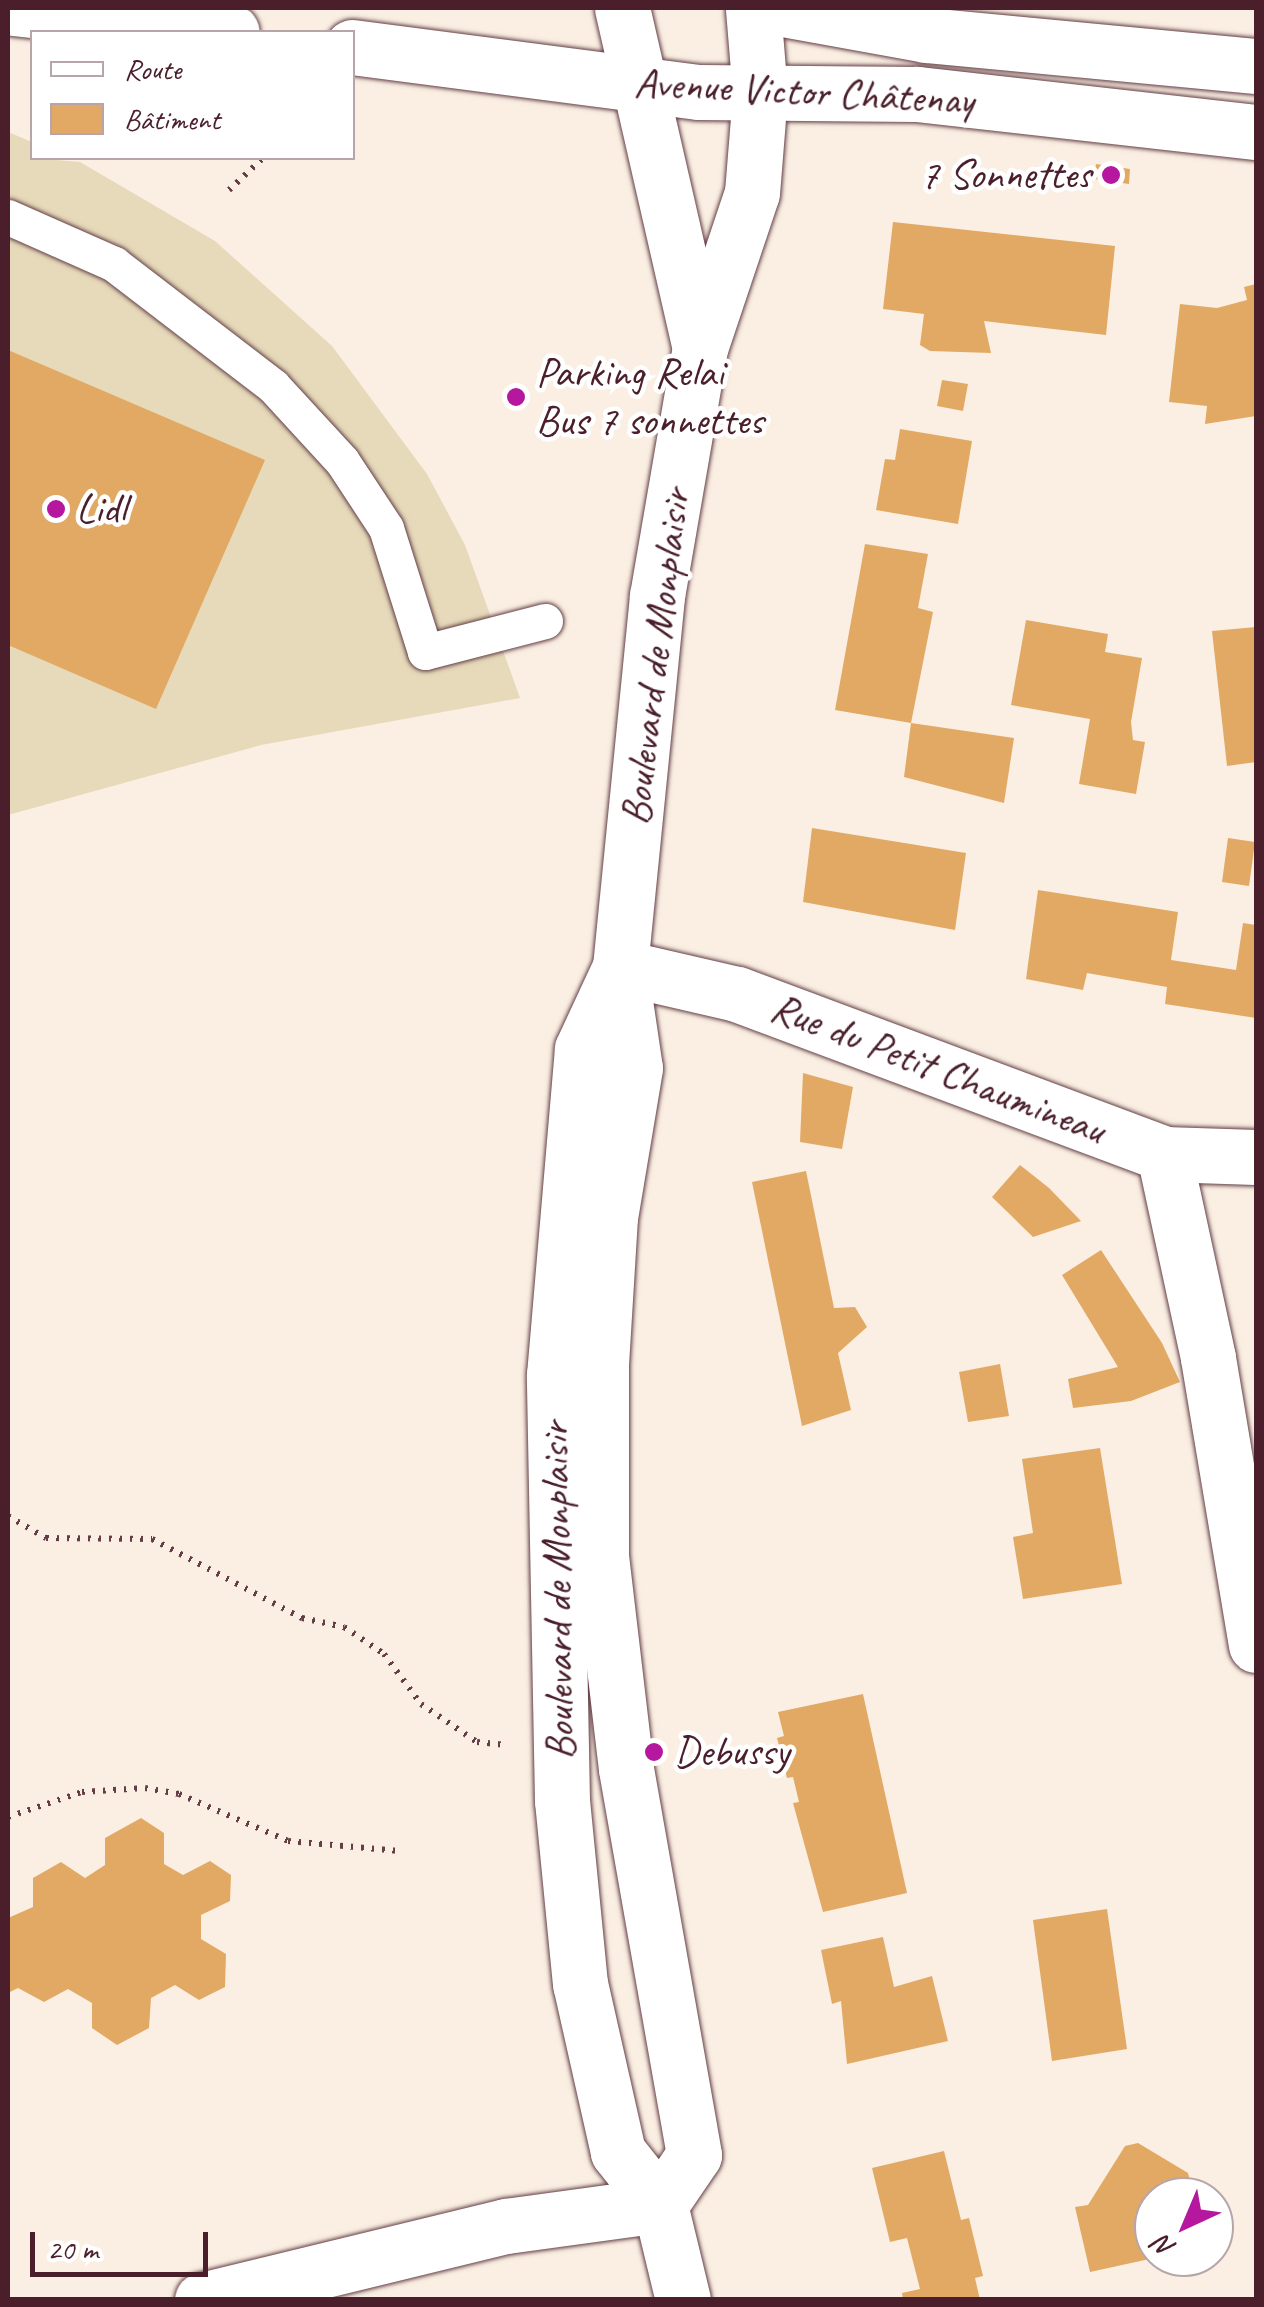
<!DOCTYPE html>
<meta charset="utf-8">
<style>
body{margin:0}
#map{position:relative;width:1264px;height:2307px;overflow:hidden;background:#faefe2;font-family:Caveat,sans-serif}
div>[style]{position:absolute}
.built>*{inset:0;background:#e6daba}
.building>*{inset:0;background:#e2a965}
.path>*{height:6px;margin-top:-3px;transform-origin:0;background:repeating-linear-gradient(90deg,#643e46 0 2.5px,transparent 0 10.5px)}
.roads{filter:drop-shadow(0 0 2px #643e46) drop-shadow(0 0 2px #643e46)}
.lane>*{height:35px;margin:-17.5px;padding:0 17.5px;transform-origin:17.5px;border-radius:17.5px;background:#fff}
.street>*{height:55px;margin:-27.5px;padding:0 27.5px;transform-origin:27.5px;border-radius:27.5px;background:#fff}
.secondary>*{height:55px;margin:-27.5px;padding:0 27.5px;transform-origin:27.5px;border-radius:27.5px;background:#fff}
.dots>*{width:28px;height:28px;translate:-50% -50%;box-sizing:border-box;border:5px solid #fff;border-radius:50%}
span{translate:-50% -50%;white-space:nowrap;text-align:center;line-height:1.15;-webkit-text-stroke:9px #fff;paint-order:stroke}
.street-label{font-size:42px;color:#4a1f2b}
.poi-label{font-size:42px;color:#4a1f2b}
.right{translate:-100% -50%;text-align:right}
.left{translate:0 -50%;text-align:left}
.frame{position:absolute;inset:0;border:10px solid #4a1f2b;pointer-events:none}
.legend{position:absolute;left:30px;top:30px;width:325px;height:130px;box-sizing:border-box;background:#fff;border:2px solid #b7a5aa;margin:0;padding:12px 18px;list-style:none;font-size:30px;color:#4a1f2b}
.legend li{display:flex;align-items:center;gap:20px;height:50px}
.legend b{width:50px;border:2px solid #b7a5aa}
.north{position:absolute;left:1134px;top:2177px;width:100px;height:100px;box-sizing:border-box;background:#fff;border:2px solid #b7a5aa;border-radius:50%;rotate:224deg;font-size:28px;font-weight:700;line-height:40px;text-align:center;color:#4a1f2b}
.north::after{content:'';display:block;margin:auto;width:35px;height:45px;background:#b5179e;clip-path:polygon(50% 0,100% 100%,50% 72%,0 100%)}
.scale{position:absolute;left:30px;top:2232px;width:178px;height:45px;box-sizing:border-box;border:5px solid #4a1f2b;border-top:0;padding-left:12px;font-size:30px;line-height:35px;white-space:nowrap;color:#4a1f2b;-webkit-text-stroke:8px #fff;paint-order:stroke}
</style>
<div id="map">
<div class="built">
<i style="clip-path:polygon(8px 132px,32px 142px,32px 158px,80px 162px,215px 241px,332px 346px,427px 474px,465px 545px,520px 698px,261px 745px,8px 815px)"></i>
</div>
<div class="building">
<i style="clip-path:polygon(1096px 164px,1130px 169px,1129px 184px,1094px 179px)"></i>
<i style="clip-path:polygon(893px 222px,1115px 246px,1106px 335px,984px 321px,991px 353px,930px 351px,920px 345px,924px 314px,883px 309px)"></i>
<i style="clip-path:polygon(1256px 284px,1256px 416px,1205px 424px,1207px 406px,1169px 402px,1180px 304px,1217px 308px,1247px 300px,1244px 287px)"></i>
<i style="clip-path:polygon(8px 350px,265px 460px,156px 709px,8px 645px)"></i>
<i style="clip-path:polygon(942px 380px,968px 384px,963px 411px,937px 406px)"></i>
<i style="clip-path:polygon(900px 429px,972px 441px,958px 524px,876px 510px,885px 459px,895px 460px)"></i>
<i style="clip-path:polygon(865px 544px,928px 554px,918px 608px,933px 612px,911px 723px,835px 710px)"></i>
<i style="clip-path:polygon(1026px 620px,1108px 634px,1105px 652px,1142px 658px,1131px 722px,1133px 740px,1145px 742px,1136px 794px,1079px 784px,1090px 719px,1011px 705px)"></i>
<i style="clip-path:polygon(1256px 627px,1256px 762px,1227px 766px,1212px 631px)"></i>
<i style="clip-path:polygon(911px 723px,1014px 738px,1004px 803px,904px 777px)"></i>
<i style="clip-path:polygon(812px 828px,966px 853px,955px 930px,803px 902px)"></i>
<i style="clip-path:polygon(1228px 838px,1255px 842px,1249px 886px,1222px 882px)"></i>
<i style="clip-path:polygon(1038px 890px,1178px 912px,1171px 960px,1236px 970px,1243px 923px,1256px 925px,1256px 1018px,1165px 1004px,1167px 987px,1087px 973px,1083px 990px,1026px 979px)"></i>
<i style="clip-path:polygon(803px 1073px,853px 1087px,842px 1149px,800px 1142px)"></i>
<i style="clip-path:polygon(1020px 1165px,1049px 1188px,1081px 1221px,1033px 1237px,992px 1197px)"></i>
<i style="clip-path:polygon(806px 1171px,834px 1308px,855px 1307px,867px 1327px,838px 1353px,851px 1410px,802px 1426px,752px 1182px)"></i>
<i style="clip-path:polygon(1101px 1250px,1162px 1343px,1180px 1382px,1131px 1401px,1073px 1408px,1068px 1379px,1118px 1367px,1062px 1275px)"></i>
<i style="clip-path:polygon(1000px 1364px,1009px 1416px,968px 1422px,959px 1372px)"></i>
<i style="clip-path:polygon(1100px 1448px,1122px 1584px,1023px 1599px,1013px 1537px,1033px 1533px,1022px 1459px)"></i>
<i style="clip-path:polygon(863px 1694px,907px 1893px,823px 1912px,793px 1803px,799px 1802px,793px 1777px,787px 1778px,777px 1738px,784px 1736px,778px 1712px)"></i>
<i style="clip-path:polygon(141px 1818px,164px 1833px,164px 1864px,183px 1875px,210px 1861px,231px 1875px,230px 1901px,201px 1915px,201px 1939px,226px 1954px,225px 1987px,199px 2000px,175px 1985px,151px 1998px,149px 2028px,117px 2045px,92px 2028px,92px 2003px,68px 1989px,44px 2002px,18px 1988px,8px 1993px,8px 1918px,33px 1907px,33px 1878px,61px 1862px,85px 1878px,105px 1865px,105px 1838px)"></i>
<i style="clip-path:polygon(1107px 1909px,1127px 2049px,1052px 2061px,1033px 1920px)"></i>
<i style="clip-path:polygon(883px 1937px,894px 1987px,932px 1976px,948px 2041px,847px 2064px,841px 2001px,832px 2004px,821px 1950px)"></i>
<i style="clip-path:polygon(1138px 2143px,1188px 2173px,1194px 2197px,1154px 2197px,1154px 2258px,1090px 2272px,1075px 2207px,1088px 2205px,1125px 2146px)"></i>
<i style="clip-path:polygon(944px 2151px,961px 2220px,969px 2218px,983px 2276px,975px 2278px,980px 2300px,903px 2300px,902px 2293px,920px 2289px,907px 2238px,890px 2242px,872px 2168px)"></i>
</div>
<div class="path">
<i style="left:229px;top:190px;width:47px;rotate:-43.3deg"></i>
<i style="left:8px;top:1516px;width:44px;rotate:30.1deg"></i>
<i style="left:46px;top:1538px;width:106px;rotate:0.5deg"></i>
<i style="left:152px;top:1539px;width:170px;rotate:27.8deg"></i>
<i style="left:302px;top:1618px;width:43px;rotate:12.1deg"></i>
<i style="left:344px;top:1627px;width:48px;rotate:34deg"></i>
<i style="left:384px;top:1654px;width:62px;rotate:53.5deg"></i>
<i style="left:421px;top:1704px;width:68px;rotate:34.2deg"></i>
<i style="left:477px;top:1742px;width:27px;rotate:6deg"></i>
<i style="left:8px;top:1817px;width:78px;rotate:-18.7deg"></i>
<i style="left:82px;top:1792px;width:63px;rotate:-3.6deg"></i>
<i style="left:145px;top:1788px;width:35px;rotate:10deg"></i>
<i style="left:179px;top:1794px;width:119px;rotate:23.3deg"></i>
<i style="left:288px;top:1841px;width:112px;rotate:5.1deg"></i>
</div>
<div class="roads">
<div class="lane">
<i style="left:8px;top:217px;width:116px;rotate:23.9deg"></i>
<i style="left:114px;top:264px;width:200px;rotate:37.5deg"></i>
<i style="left:273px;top:386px;width:102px;rotate:47.4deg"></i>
<i style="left:342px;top:461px;width:80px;rotate:56.7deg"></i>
<i style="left:386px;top:528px;width:130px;rotate:72.5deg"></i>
<i style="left:425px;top:652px;width:124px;rotate:-14.5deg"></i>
</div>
<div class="street">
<i style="left:620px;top:967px;width:120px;rotate:13deg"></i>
<i style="left:737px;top:994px;width:456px;rotate:20.5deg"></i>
<i style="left:1164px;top:1154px;width:92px;rotate:1.9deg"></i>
<i style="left:1164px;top:1154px;width:209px;rotate:77.8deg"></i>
<i style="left:1208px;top:1358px;width:291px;rotate:80.5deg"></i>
</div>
<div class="secondary">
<i style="left:14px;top:8px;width:219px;rotate:6.3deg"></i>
<i style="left:622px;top:8px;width:349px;rotate:77.1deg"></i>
<i style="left:778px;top:8px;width:150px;rotate:10.3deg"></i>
<i style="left:926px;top:35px;width:331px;rotate:5.4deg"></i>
<i style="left:352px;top:47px;width:349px;rotate:7.4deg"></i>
<i style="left:698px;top:92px;width:219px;rotate:0.5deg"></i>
<i style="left:917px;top:94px;width:341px;rotate:6.4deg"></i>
<i style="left:620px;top:967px;width:102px;rotate:81.6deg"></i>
<i style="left:635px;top:1068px;width:151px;rotate:99.5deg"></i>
<i style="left:610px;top:1217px;width:148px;rotate:93.5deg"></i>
<i style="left:601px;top:1365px;width:191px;rotate:90deg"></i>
<i style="left:601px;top:1556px;width:214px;rotate:83.3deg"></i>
<i style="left:626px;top:1769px;width:392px;rotate:80deg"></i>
<i style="left:694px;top:2155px;width:60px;rotate:124.2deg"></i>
<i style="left:202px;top:2300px;width:313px;rotate:-13.7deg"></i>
<i style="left:506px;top:2226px;width:155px;rotate:-7.8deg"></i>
<i style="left:683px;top:2300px;width:98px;rotate:-103.6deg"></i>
<i style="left:660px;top:2205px;width:68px;rotate:-128.4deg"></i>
<i style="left:618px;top:2152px;width:172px;rotate:-102.7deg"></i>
<i style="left:580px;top:1984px;width:184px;rotate:-95.6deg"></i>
<i style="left:562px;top:1801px;width:426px;rotate:-91.1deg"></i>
<i style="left:554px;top:1375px;width:327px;rotate:-85.1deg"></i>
<i style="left:582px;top:1049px;width:90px;rotate:-65.1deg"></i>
<i style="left:620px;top:967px;width:373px;rotate:-84.3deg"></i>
<i style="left:657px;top:596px;width:252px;rotate:-80.2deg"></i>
<i style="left:700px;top:348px;width:163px;rotate:-71.5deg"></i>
<i style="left:752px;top:193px;width:99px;rotate:-85.4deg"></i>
<i style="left:760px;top:94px;width:86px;rotate:-94.7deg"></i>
</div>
</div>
<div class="dots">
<i style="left:1111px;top:175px;background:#b5179e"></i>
<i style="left:516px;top:397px;background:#b5179e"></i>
<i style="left:56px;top:509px;background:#b5179e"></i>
<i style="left:654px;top:1752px;background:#b5179e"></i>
</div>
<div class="street-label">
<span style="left:804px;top:92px;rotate:3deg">Avenue Victor Châtenay</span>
<span style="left:656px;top:657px;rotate:-83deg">Boulevard de Monplaisir</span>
<span style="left:938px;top:1069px;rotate:21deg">Rue du Petit Chaumineau</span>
<span style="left:558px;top:1591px;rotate:-91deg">Boulevard de Monplaisir</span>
</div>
<div class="poi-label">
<span class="right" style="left:1091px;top:175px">7 Sonnettes</span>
<span class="left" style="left:536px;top:397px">Parking Relai<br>Bus 7 sonnettes</span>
<span class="left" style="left:76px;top:509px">Lidl</span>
<span class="left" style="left:674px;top:1752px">Debussy</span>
</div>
<div class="frame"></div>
<ul class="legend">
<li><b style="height:12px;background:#fff"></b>Route</li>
<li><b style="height:28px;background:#e2a965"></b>Bâtiment</li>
</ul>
<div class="north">N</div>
<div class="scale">20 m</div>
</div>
